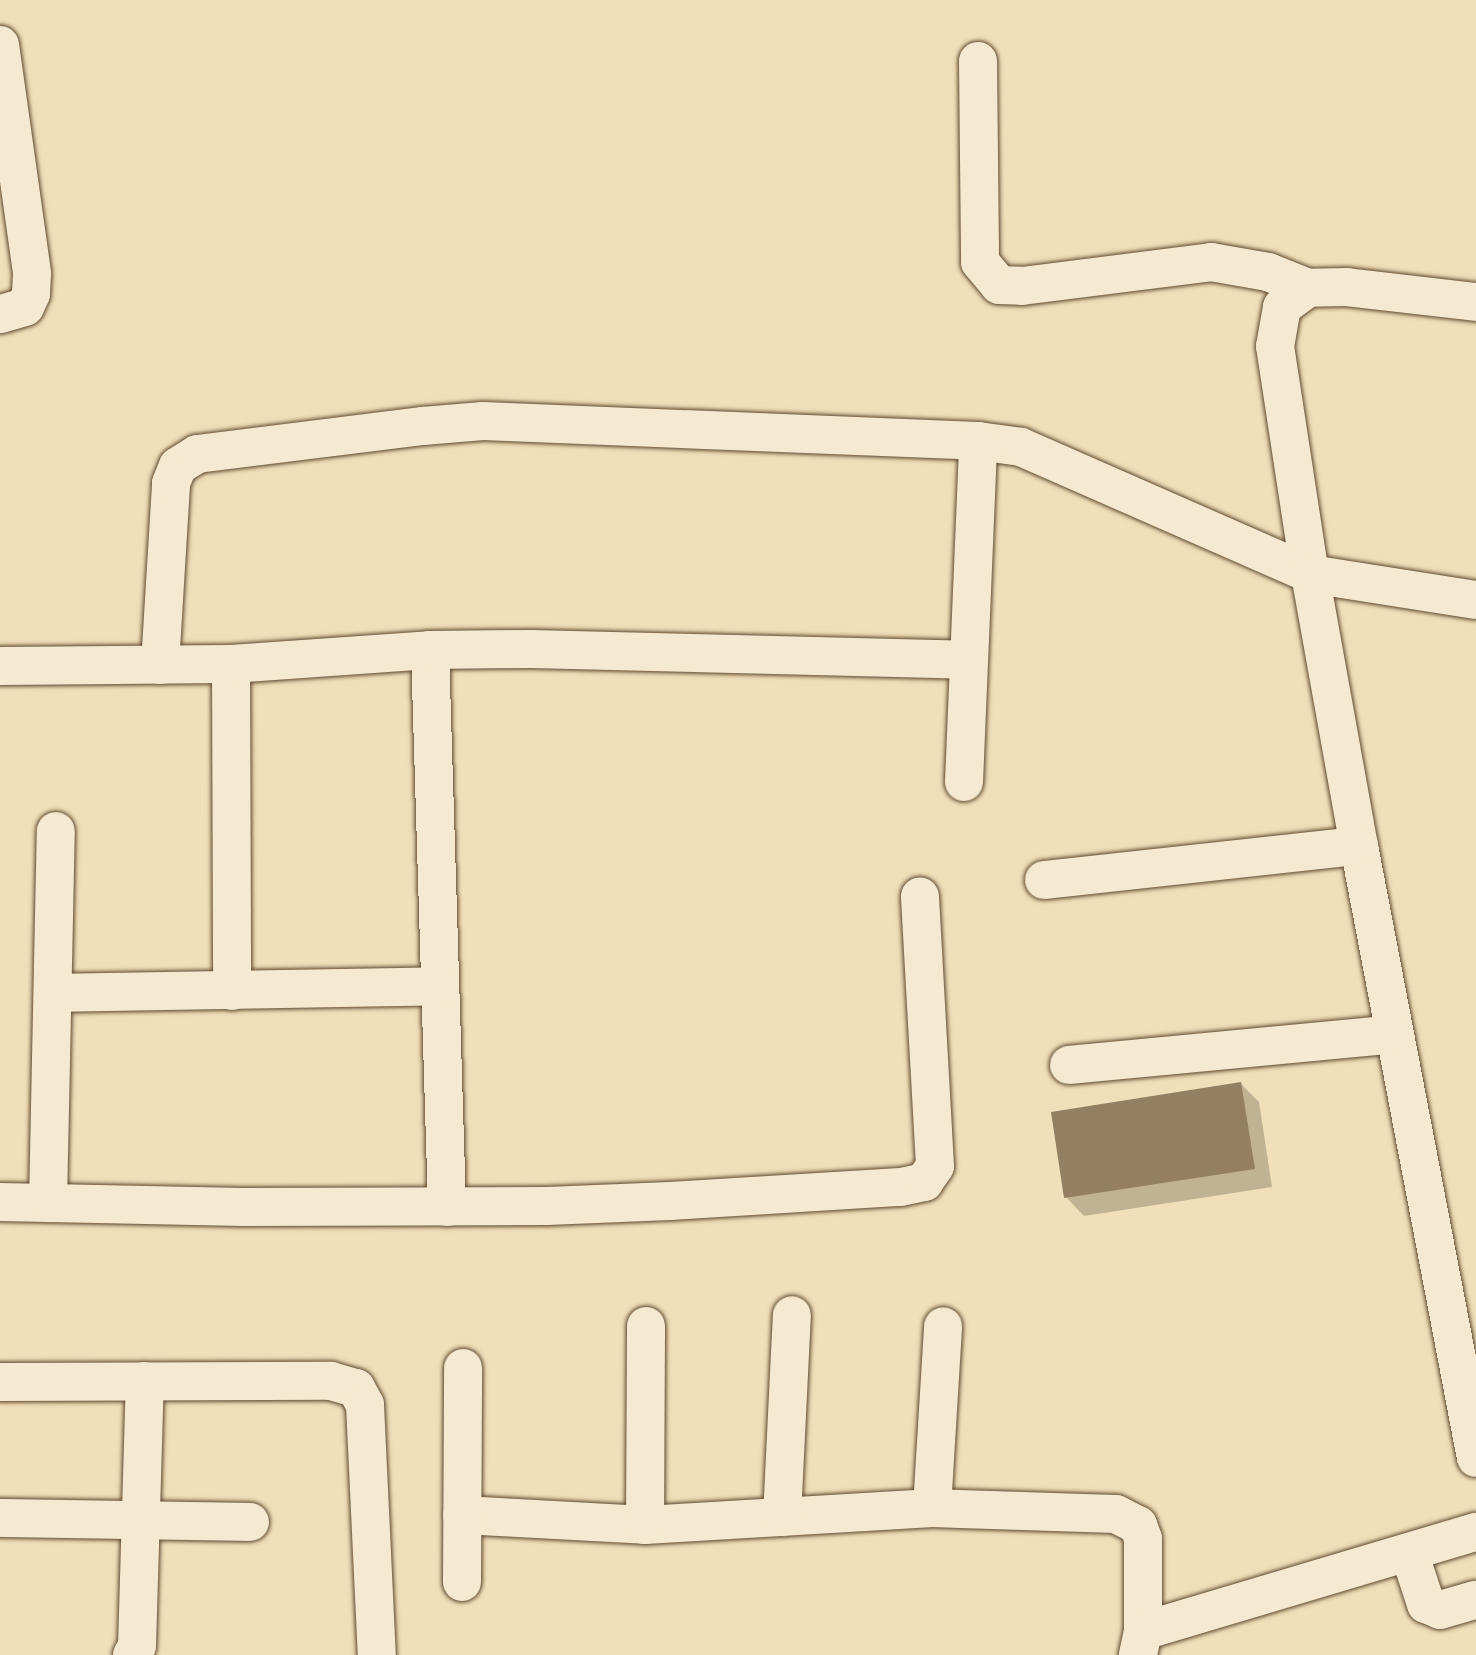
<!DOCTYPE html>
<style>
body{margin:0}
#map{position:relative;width:1476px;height:1655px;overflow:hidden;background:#f0dfb8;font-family:"IM FELL French Canon",serif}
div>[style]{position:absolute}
.shadow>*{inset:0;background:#0003}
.building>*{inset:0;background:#947f62}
.roads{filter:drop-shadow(0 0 2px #604931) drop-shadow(0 0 2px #604931)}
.minor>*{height:38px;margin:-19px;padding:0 19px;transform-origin:19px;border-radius:19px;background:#f5ead1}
span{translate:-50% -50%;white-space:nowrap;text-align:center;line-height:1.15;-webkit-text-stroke:5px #f5ead1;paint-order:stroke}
</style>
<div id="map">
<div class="shadow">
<i style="clip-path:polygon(1241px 1084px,1259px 1102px,1272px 1187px,1084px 1216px,1066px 1197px)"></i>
</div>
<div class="building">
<i style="clip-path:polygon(1241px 1082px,1255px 1169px,1064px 1198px,1051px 1112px)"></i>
</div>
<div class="roads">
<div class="minor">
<i style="left:0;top:45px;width:231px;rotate:82deg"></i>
<i style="left:32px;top:274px;width:20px;rotate:93deg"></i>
<i style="left:31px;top:294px;width:14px;rotate:115deg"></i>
<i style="left:25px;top:307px;width:26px;rotate:164deg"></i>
<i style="left:978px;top:61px;width:201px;rotate:89.4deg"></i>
<i style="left:980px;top:262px;width:30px;rotate:50deg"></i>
<i style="left:999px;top:285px;width:23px;rotate:2deg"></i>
<i style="left:1022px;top:286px;width:191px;rotate:-7.2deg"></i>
<i style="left:1211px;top:262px;width:58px;rotate:10deg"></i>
<i style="left:1268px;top:272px;width:43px;rotate:21.8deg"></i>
<i style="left:1476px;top:302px;width:130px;rotate:-173.4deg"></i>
<i style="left:1347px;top:287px;width:39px;rotate:179deg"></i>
<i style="left:1308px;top:288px;width:32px;rotate:144deg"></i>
<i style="left:1282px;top:307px;width:40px;rotate:100deg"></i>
<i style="left:1275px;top:346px;width:231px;rotate:81.3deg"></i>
<i style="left:1310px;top:574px;width:276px;rotate:79.8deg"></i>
<i style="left:1359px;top:846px;width:623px;rotate:79.18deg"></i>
<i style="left:430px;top:650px;width:557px;rotate:88.25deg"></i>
<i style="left:231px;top:664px;width:327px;rotate:89.8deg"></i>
<i style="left:160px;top:665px;width:182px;rotate:-86.5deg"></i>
<i style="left:171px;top:483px;width:18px;rotate:-68deg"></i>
<i style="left:178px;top:466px;width:22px;rotate:-32deg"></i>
<i style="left:197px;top:454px;width:228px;rotate:-7.1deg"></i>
<i style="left:423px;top:426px;width:60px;rotate:-4.8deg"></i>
<i style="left:483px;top:421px;width:495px;rotate:2.3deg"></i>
<i style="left:978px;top:441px;width:43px;rotate:7.9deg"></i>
<i style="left:1021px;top:447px;width:316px;rotate:23.7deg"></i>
<i style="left:1310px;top:574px;width:168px;rotate:8.9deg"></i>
<i style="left:0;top:666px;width:231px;rotate:-0.5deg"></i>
<i style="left:231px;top:664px;width:199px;rotate:-4deg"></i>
<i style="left:430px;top:650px;width:101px;rotate:-0.6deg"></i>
<i style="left:531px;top:649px;width:436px;rotate:1.4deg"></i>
<i style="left:964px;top:782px;width:341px;rotate:-87.6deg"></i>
<i style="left:1044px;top:880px;width:317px;rotate:-6.2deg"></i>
<i style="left:53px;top:993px;width:386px;rotate:-1deg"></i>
<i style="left:1069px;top:1065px;width:326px;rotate:-5.4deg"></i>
<i style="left:0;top:1202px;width:243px;rotate:1.2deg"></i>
<i style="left:243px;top:1207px;width:304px;rotate:-0.2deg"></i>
<i style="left:547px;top:1206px;width:123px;rotate:-2.3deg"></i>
<i style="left:670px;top:1201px;width:231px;rotate:-3.5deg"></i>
<i style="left:901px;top:1187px;width:24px;rotate:-12deg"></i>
<i style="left:924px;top:1182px;width:19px;rotate:-55deg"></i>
<i style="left:935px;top:1166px;width:270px;rotate:-93.2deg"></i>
<i style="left:48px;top:1203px;width:372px;rotate:-88.8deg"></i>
<i style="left:0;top:1382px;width:331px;rotate:-0.2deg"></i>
<i style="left:331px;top:1381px;width:26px;rotate:16deg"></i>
<i style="left:356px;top:1388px;width:19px;rotate:62deg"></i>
<i style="left:365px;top:1405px;width:250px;rotate:87.3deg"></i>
<i style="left:932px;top:1508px;width:182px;rotate:-86.5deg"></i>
<i style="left:462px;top:1515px;width:183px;rotate:3.1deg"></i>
<i style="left:645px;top:1525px;width:288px;rotate:-3.4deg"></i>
<i style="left:932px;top:1508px;width:184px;rotate:1.9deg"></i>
<i style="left:1116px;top:1514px;width:25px;rotate:27deg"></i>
<i style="left:1138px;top:1525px;width:15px;rotate:70deg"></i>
<i style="left:1143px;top:1539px;width:92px;rotate:90deg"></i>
<i style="left:1143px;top:1631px;width:25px;rotate:102deg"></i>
<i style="left:782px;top:1517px;width:202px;rotate:-87.2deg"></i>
<i style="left:0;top:1518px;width:250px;rotate:0.9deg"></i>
<i style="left:645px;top:1525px;width:199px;rotate:-89.7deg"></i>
<i style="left:1409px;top:1552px;width:55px;rotate:71.9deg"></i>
<i style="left:1426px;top:1604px;width:15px;rotate:23deg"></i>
<i style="left:1440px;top:1610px;width:37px;rotate:-16deg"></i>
<i style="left:462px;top:1582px;width:214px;rotate:-89.7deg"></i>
<i style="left:1143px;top:1631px;width:347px;rotate:-16.6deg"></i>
<i style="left:132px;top:1655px;width:10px;rotate:-61deg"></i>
<i style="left:137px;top:1646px;width:265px;rotate:-88.3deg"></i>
</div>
</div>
</div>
